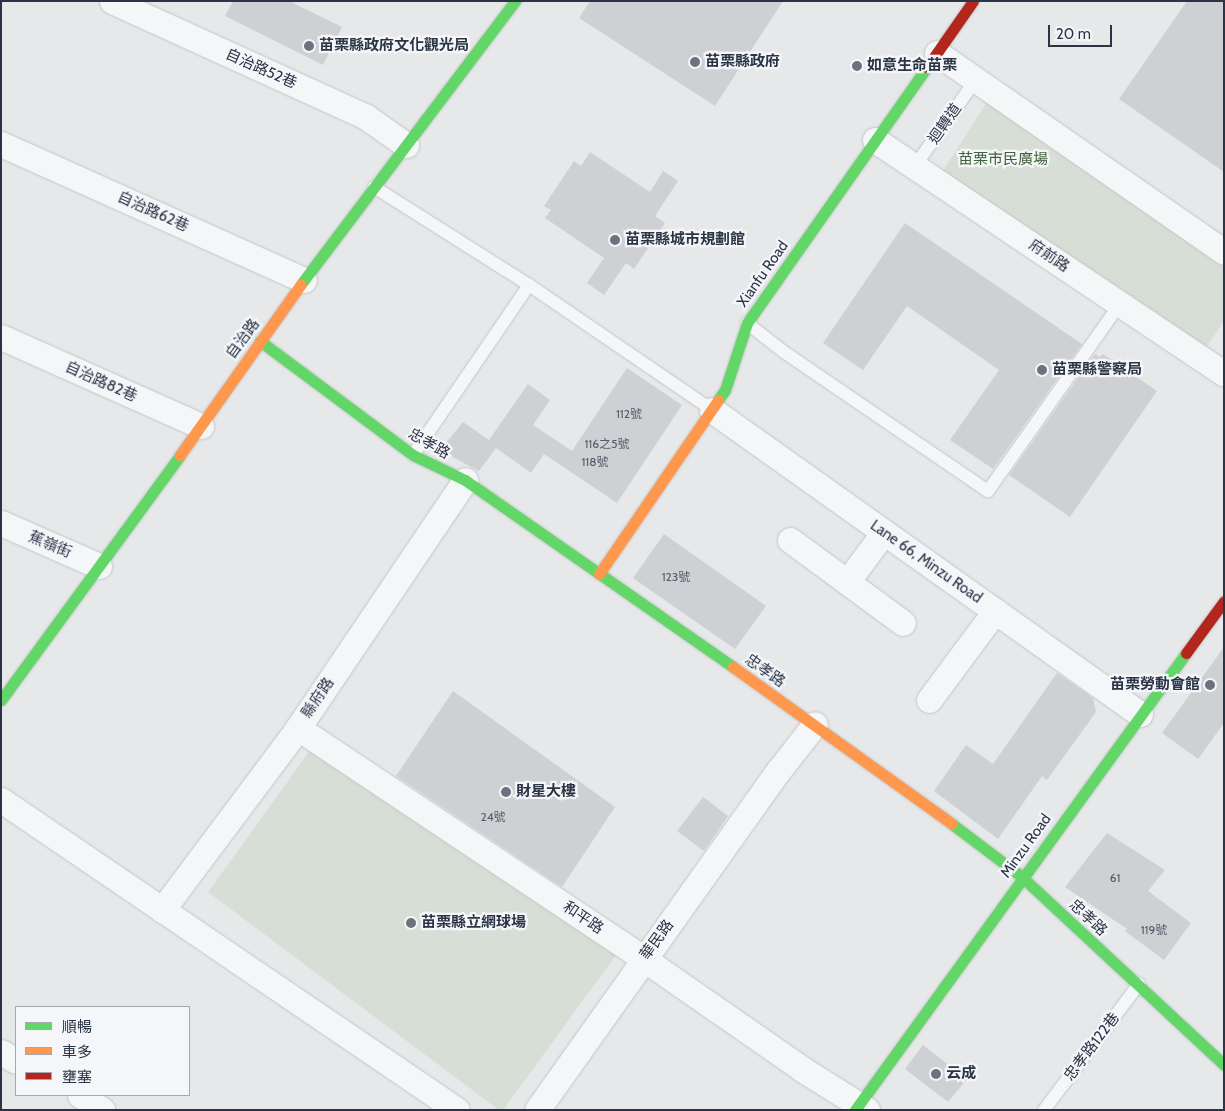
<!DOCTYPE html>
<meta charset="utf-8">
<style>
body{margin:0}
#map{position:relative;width:1225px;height:1111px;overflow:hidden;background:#e6e8ea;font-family:Cabin,"Noto Sans TC",sans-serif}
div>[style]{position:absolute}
.green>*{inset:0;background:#d6ded6}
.building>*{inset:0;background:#ced0d3}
.roads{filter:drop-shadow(0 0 1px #c4c6c8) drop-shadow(0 0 1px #c4c6c8)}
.lane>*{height:12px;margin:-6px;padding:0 6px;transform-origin:6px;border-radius:6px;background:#f5f6f7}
.street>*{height:25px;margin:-12.5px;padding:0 12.5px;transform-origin:12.5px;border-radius:12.5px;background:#f5f6f7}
.fast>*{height:11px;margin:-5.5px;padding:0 5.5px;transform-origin:5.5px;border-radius:5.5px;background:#63d668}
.slow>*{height:11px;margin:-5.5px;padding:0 5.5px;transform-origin:5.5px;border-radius:5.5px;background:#ff974d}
.jam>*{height:11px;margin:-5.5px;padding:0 5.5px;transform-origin:5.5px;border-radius:5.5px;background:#b3261e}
.dots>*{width:14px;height:14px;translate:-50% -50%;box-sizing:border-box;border:2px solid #f4f6f9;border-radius:50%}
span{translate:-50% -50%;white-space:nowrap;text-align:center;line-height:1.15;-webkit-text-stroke:4.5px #f4f6f9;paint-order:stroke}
.number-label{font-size:12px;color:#545c69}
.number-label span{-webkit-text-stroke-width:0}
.poi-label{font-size:15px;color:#2b3445;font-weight:700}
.left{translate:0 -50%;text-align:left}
.right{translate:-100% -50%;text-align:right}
.street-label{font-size:15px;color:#2b3445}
.park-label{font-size:15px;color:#3f6138}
.frame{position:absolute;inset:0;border:2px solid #2b3445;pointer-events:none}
.legend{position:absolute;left:15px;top:1006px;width:175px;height:90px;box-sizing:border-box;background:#f4f6f9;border:1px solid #a4a8b1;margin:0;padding:6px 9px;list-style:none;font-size:15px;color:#2b3445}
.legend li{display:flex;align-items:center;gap:10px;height:25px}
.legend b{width:25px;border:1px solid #a4a8b1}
.scale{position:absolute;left:1048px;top:25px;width:64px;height:22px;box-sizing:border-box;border:2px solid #2b3445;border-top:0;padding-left:6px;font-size:15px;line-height:18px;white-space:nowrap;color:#2b3445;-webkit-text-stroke:4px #f4f6f9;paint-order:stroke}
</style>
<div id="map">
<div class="green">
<i style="clip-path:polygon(990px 97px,1224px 266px,1224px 321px,1206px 348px,943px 171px)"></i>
<i style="clip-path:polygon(314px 745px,616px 955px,503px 1110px,499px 1110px,208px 892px)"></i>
</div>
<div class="building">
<i style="clip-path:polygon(233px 1px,289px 1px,342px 27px,323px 65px,225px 16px)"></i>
<i style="clip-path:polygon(590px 1px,783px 1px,715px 106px,579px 18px)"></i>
<i style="clip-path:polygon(1187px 1px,1224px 1px,1224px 172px,1119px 99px)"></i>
<i style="clip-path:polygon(590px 152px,650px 192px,663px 171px,678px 181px,655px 216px,665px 223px,634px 269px,626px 263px,604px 295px,587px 283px,604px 258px,545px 218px,551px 210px,544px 206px,574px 161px,581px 166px)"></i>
<i style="clip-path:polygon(905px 223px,1082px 344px,993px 469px,950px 440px,999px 370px,907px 306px,863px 370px,823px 343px)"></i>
<i style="clip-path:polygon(1095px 354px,1100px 357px,1103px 354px,1157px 391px,1070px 517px,1009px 475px)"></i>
<i style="clip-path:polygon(627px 368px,682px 405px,617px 503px,544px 454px,531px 473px,496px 448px,479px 471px,447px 454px,445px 444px,463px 422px,489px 440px,528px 384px,550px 400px,533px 425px,572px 451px)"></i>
<i style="clip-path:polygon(664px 534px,766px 606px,735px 649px,633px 578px)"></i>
<i style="clip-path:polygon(1224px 647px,1224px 723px,1198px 759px,1162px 733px)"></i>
<i style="clip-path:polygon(1057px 673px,1093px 698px,1096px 712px,1047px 780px,1042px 776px,998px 839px,934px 791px,966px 745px,993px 764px)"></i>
<i style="clip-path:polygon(453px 691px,615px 807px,562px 887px,396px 776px)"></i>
<i style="clip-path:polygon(703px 797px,728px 816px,704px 851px,677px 831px)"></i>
<i style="clip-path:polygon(1107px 833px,1165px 870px,1148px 891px,1191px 923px,1164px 960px,1125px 931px,1127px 929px,1065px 887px)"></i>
<i style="clip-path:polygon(923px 1045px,967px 1079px,948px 1102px,905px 1069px)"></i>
</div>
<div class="roads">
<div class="lane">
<i style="left:915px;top:166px;width:104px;rotate:-54.8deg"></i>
<i style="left:374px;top:187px;width:183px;rotate:32.3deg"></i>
<i style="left:529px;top:285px;width:222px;rotate:34.3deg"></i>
<i style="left:747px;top:323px;width:47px;rotate:38.1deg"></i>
<i style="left:784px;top:352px;width:247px;rotate:34.3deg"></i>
<i style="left:988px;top:491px;width:229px;rotate:-54.8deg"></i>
<i style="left:413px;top:455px;width:206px;rotate:-55.7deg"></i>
<i style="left:1044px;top:1110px;width:158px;rotate:-53deg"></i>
</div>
<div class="street">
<i style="left:112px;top:1px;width:279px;rotate:24.5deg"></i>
<i style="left:366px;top:117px;width:49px;rotate:35deg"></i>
<i style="left:937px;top:53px;width:349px;rotate:34.7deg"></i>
<i style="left:875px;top:140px;width:420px;rotate:33.8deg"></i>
<i style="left:1px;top:144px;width:332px;rotate:24.2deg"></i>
<i style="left:1px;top:337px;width:219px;rotate:24deg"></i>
<i style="left:712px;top:410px;width:525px;rotate:35.39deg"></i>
<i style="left:1px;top:523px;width:107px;rotate:23.7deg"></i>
<i style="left:790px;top:540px;width:140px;rotate:36.3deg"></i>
<i style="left:847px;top:582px;width:62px;rotate:-53.5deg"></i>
<i style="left:929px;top:700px;width:111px;rotate:-53.4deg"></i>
<i style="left:298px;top:728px;width:416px;rotate:33.7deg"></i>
<i style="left:644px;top:959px;width:193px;rotate:34.8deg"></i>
<i style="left:802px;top:1069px;width:77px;rotate:32.2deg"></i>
<i style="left:1px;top:800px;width:551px;rotate:34.21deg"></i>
<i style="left:162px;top:910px;width:227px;rotate:-53.2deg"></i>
<i style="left:298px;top:728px;width:299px;rotate:-56deg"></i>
<i style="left:1px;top:1052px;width:17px;rotate:31deg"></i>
<i style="left:80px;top:1095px;width:27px;rotate:34deg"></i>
<i style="left:537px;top:1110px;width:417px;rotate:-54.6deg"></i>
<i style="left:779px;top:770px;width:58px;rotate:-52deg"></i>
</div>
<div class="fast">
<i style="left:301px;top:284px;width:355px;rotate:-52.9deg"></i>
<i style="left:260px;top:341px;width:191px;rotate:36.7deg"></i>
<i style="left:413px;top:455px;width:58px;rotate:25.7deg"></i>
<i style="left:465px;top:480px;width:327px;rotate:34.9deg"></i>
<i style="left:718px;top:400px;width:12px;rotate:-55deg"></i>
<i style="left:725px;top:390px;width:71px;rotate:-71.8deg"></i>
<i style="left:747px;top:323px;width:313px;rotate:-54.9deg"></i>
<i style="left:1px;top:700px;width:303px;rotate:-53.8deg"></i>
<i style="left:952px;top:824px;width:88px;rotate:37.1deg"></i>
<i style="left:1022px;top:877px;width:276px;rotate:42.9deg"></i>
<i style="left:855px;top:1110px;width:564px;rotate:-54.08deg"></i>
</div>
<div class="slow">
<i style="left:180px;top:455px;width:209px;rotate:-54.7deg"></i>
<i style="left:599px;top:574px;width:211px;rotate:-55.6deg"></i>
<i style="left:733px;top:667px;width:269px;rotate:35.6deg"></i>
</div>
<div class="jam">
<i style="left:927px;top:67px;width:80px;rotate:-55.1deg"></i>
<i style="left:1186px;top:653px;width:64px;rotate:-53.8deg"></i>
</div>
</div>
<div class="dots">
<i style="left:309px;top:46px;background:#6c737f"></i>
<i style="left:695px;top:62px;background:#6c737f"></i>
<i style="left:857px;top:66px;background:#6c737f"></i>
<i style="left:615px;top:240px;background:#6c737f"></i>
<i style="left:1042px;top:370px;background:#6c737f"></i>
<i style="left:1210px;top:685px;background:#6c737f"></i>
<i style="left:506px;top:792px;background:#6c737f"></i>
<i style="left:411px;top:923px;background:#6c737f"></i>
<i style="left:936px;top:1074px;background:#6c737f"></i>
</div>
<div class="number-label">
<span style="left:629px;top:414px">112號</span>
<span style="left:607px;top:444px">116之5號</span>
<span style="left:595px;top:462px">118號</span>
<span style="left:676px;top:577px">123號</span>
<span style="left:493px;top:817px">24號</span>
<span style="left:1115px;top:878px">61</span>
<span style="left:1154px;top:930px">119號</span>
</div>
<div class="poi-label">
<span class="left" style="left:319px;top:46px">苗栗縣政府文化觀光局</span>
<span class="left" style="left:705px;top:62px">苗栗縣政府</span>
<span class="left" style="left:867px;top:66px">如意生命苗栗</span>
<span class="left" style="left:625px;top:240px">苗栗縣城市規劃館</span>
<span class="left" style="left:1052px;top:370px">苗栗縣警察局</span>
<span class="right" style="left:1200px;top:685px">苗栗勞動會館</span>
<span class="left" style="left:516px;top:792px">財星大樓</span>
<span class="left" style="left:421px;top:923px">苗栗縣立網球場</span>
<span class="left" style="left:946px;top:1074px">云成</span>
</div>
<div class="street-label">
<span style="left:261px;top:69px;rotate:24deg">自治路52巷</span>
<span style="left:945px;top:124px;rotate:-55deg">迴轉道</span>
<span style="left:153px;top:212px;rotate:24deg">自治路62巷</span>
<span style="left:1049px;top:256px;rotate:34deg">府前路</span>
<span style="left:763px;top:274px;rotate:-55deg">Xianfu Road</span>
<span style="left:243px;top:339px;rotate:-54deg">自治路</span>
<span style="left:101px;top:382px;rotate:24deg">自治路82巷</span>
<span style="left:429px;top:444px;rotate:30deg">忠孝路</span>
<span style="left:50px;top:545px;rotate:23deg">蕉嶺街</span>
<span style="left:926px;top:562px;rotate:35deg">Lane 66, Minzu Road</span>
<span style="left:765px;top:671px;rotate:35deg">忠孝路</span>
<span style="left:318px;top:698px;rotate:-56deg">縣府路</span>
<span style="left:1026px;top:846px;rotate:-54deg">Minzu Road</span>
<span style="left:583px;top:918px;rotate:34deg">和平路</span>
<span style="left:1088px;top:918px;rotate:43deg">忠孝路</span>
<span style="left:657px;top:940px;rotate:-54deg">華民路</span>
<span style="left:1092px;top:1047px;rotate:-53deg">忠孝路122巷</span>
</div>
<div class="park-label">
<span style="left:1003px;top:160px">苗栗市民廣場</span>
</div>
<div class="frame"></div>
<ul class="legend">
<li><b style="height:6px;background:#63d668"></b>順暢</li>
<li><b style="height:6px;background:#ff974d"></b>車多</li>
<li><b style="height:6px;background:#b3261e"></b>壅塞</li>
</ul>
<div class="scale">20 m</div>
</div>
